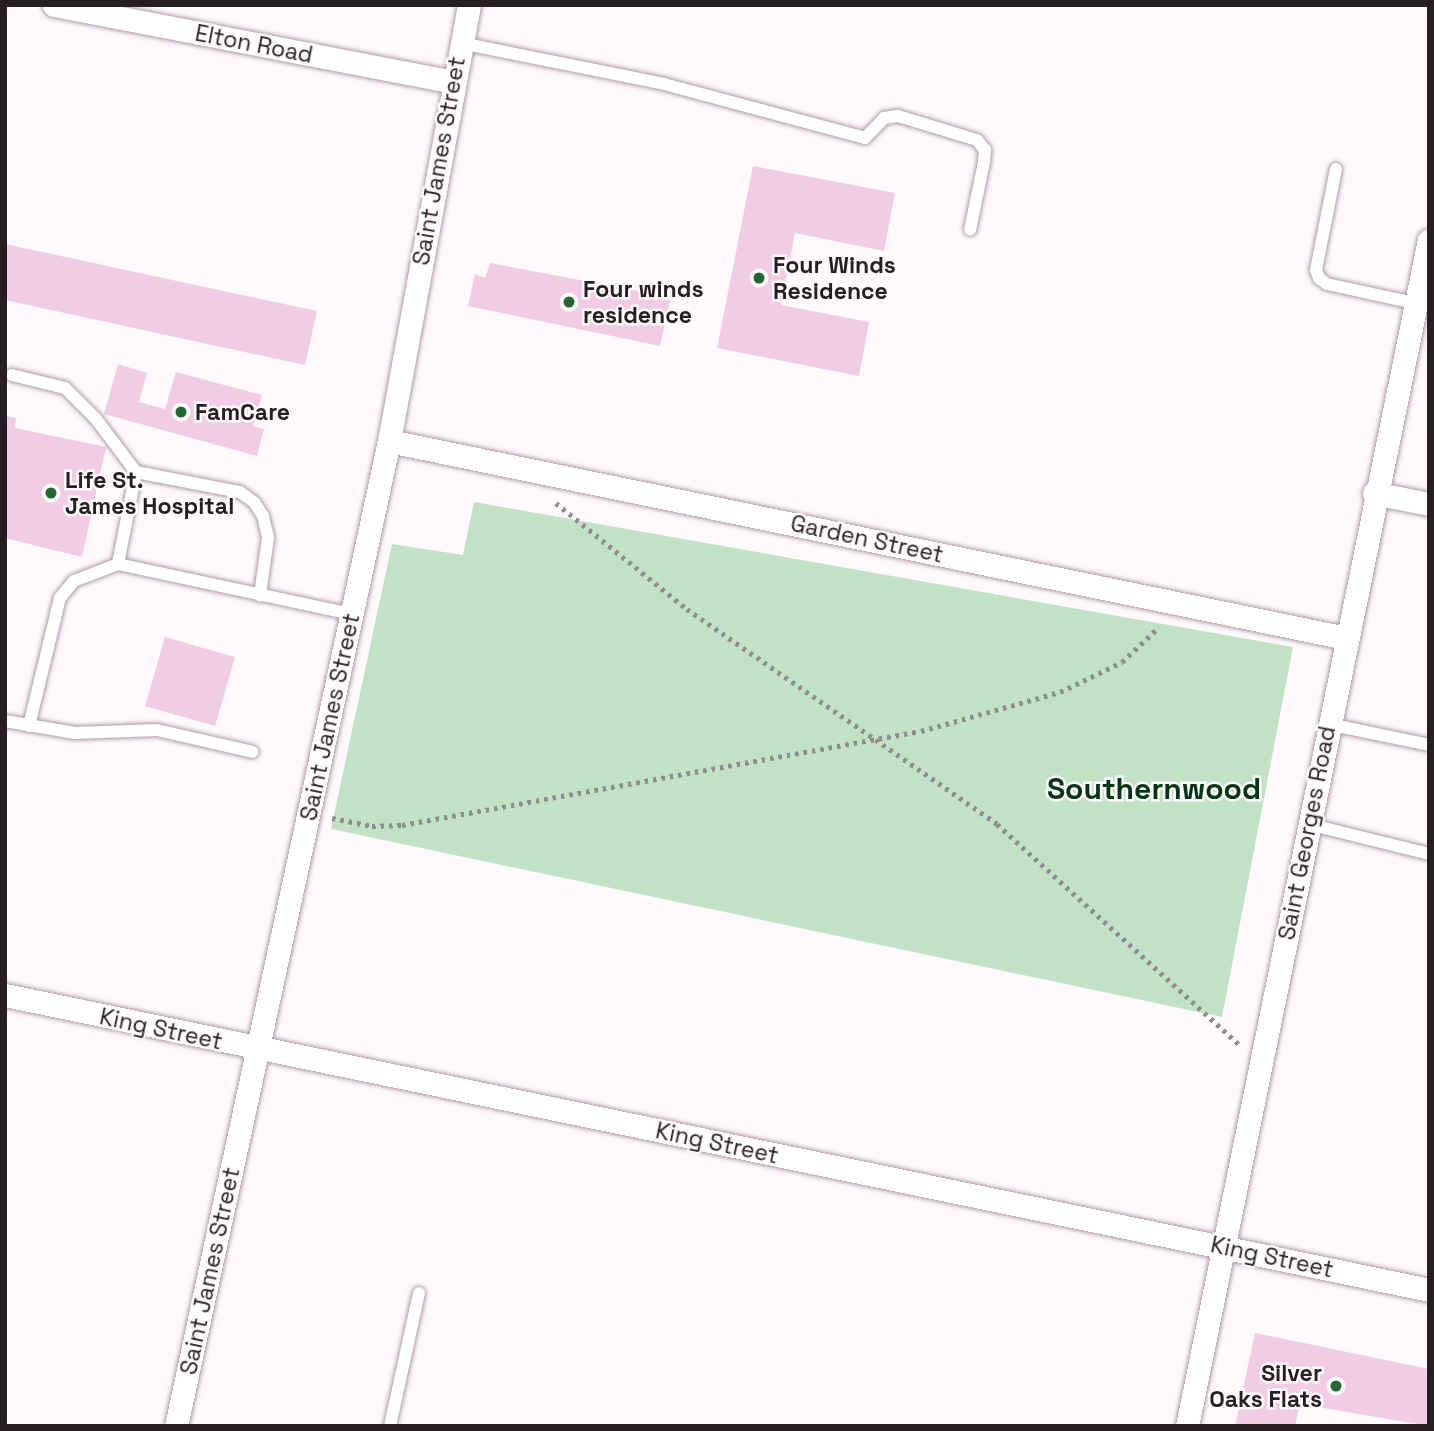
<!DOCTYPE html>
<style>
body{margin:0}
#map{position:relative;width:1434px;height:1431px;overflow:hidden;background:#fef9fc;font-family:"Space Grotesk",sans-serif}
div>[style]{position:absolute}
.green>*{inset:0;background:#c2e2c5}
.building>*{inset:0;background:#f1cce4}
.path>*{height:4.5px;margin-top:-2.25px;transform-origin:0;background:repeating-linear-gradient(90deg,#918a8e 0 3.5px,transparent 0 8.5px)}
.roads{filter:drop-shadow(0 0 2px #b09aa8) drop-shadow(0 0 2px #b09aa8)}
.service>*{height:12px;margin:-6px;padding:0 6px;transform-origin:6px;border-radius:6px;background:#fff}
.minor>*{height:23px;margin:-11.5px;padding:0 11.5px;transform-origin:11.5px;border-radius:11.5px;background:#fff}
.dots>*{width:19px;height:19px;translate:-50% -50%;box-sizing:border-box;border:4px solid #fef9fc;border-radius:50%}
span{translate:-50% -50%;white-space:nowrap;text-align:center;line-height:1.15;-webkit-text-stroke:5px #fef9fc;paint-order:stroke}
.street-label{font-size:23px;color:#261e23}
.poi-label{font-size:23px;color:#261e23;font-weight:700}
.left{translate:0 -50%;text-align:left}
.right{translate:-100% -50%;text-align:right}
.district-label{font-size:30px;color:#023511;font-weight:700}
.frame{position:absolute;inset:0;border:7px solid #261e23;pointer-events:none}
</style>
<div id="map">
<div class="green">
<i style="clip-path:polygon(474px 502px,1293px 647px,1222px 1017px,331px 829px,392px 544px,463px 555px)"></i>
</div>
<div class="building">
<i style="clip-path:polygon(753px 166px,895px 193px,884px 251px,795px 233px,781px 305px,869px 322px,859px 376px,717px 348px)"></i>
<i style="clip-path:polygon(5px 244px,317px 311px,305px 365px,5px 300px)"></i>
<i style="clip-path:polygon(490px 263px,671px 297px,660px 346px,468px 306px,475px 274px,485px 278px)"></i>
<i style="clip-path:polygon(118px 364px,147px 373px,139px 402px,165px 409px,176px 372px,262px 395px,253px 426px,264px 429px,257px 456px,104px 414px)"></i>
<i style="clip-path:polygon(5px 416px,16px 418px,15px 428px,106px 447px,82px 557px,5px 538px)"></i>
<i style="clip-path:polygon(165px 637px,235px 657px,215px 726px,145px 706px)"></i>
<i style="clip-path:polygon(1255px 1333px,1429px 1369px,1429px 1426px,1300px 1404px,1295px 1426px,1235px 1426px)"></i>
</div>
<div class="path">
<i style="left:556px;top:503px;width:169px;rotate:39deg"></i>
<i style="left:687px;top:609px;width:377px;rotate:34.7deg"></i>
<i style="left:997px;top:824px;width:327px;rotate:42.3deg"></i>
<i style="left:332px;top:818px;width:41px;rotate:11.3deg"></i>
<i style="left:372px;top:826px;width:30px;rotate:-2deg"></i>
<i style="left:402px;top:825px;width:527px;rotate:-10.27deg"></i>
<i style="left:921px;top:731px;width:144px;rotate:-15.7deg"></i>
<i style="left:1060px;top:692px;width:69px;rotate:-25.8deg"></i>
<i style="left:1122px;top:662px;width:51px;rotate:-43.4deg"></i>
</div>
<div class="roads">
<div class="service">
<i style="left:461px;top:43px;width:207px;rotate:11.4deg"></i>
<i style="left:664px;top:84px;width:208px;rotate:15deg"></i>
<i style="left:865px;top:138px;width:28px;rotate:-46deg"></i>
<i style="left:884px;top:118px;width:14px;rotate:-8deg"></i>
<i style="left:898px;top:116px;width:83px;rotate:16.9deg"></i>
<i style="left:977px;top:140px;width:13px;rotate:51deg"></i>
<i style="left:985px;top:150px;width:12px;rotate:95deg"></i>
<i style="left:984px;top:162px;width:69px;rotate:101.6deg"></i>
<i style="left:1336px;top:169px;width:103px;rotate:101.2deg"></i>
<i style="left:1316px;top:270px;width:9px;rotate:69deg"></i>
<i style="left:1319px;top:278px;width:10px;rotate:37deg"></i>
<i style="left:1327px;top:284px;width:90px;rotate:12.2deg"></i>
<i style="left:12px;top:375px;width:55px;rotate:13.8deg"></i>
<i style="left:65px;top:388px;width:44px;rotate:45deg"></i>
<i style="left:96px;top:419px;width:66px;rotate:53deg"></i>
<i style="left:136px;top:472px;width:94px;rotate:101.1deg"></i>
<i style="left:136px;top:472px;width:106px;rotate:10.9deg"></i>
<i style="left:240px;top:492px;width:17px;rotate:36deg"></i>
<i style="left:254px;top:502px;width:17px;rotate:57deg"></i>
<i style="left:263px;top:516px;width:23px;rotate:77deg"></i>
<i style="left:268px;top:538px;width:58px;rotate:98deg"></i>
<i style="left:5px;top:721px;width:71px;rotate:9.7deg"></i>
<i style="left:75px;top:733px;width:82px;rotate:-2.1deg"></i>
<i style="left:157px;top:730px;width:98px;rotate:12.9deg"></i>
<i style="left:1328px;top:724px;width:103px;rotate:11.7deg"></i>
<i style="left:29px;top:726px;width:132px;rotate:-76.4deg"></i>
<i style="left:60px;top:598px;width:22px;rotate:-51deg"></i>
<i style="left:74px;top:581px;width:47px;rotate:-21.1deg"></i>
<i style="left:118px;top:564px;width:239px;rotate:12.1deg"></i>
<i style="left:1308px;top:824px;width:125px;rotate:13.9deg"></i>
<i style="left:390px;top:1426px;width:136px;rotate:-77.7deg"></i>
</div>
<div class="minor">
<i style="left:54px;top:5px;width:406px;rotate:10.9deg"></i>
<i style="left:389px;top:441px;width:977px;rotate:11.63deg"></i>
<i style="left:1374px;top:493px;width:56px;rotate:11.3deg"></i>
<i style="left:5px;top:995px;width:1454px;rotate:11.7deg"></i>
<i style="left:176px;top:1426px;width:1008px;rotate:-77.8deg"></i>
<i style="left:389px;top:441px;width:443px;rotate:-79.6deg"></i>
<i style="left:1187px;top:1426px;width:1210px;rotate:-78.47deg"></i>
</div>
</div>
<div class="dots">
<i style="left:759px;top:278px;background:#226732"></i>
<i style="left:569px;top:302px;background:#226732"></i>
<i style="left:181px;top:412px;background:#226732"></i>
<i style="left:51px;top:493px;background:#226732"></i>
<i style="left:1336px;top:1386px;background:#226732"></i>
</div>
<div class="street-label">
<span style="left:254px;top:44px;rotate:11deg">Elton Road</span>
<span style="left:439px;top:161px;rotate:-80deg">Saint James Street</span>
<span style="left:867px;top:539px;rotate:12deg">Garden Street</span>
<span style="left:330px;top:717px;rotate:-78deg">Saint James Street</span>
<span style="left:1307px;top:833px;rotate:-79deg">Saint Georges Road</span>
<span style="left:161px;top:1029px;rotate:12deg">King Street</span>
<span style="left:717px;top:1143px;rotate:12deg">King Street</span>
<span style="left:1272px;top:1257px;rotate:12deg">King Street</span>
<span style="left:210px;top:1271px;rotate:-78deg">Saint James Street</span>
</div>
<div class="poi-label">
<span class="left" style="left:773px;top:278px">Four Winds<br>Residence</span>
<span class="left" style="left:583px;top:302px">Four winds<br>residence</span>
<span class="left" style="left:195px;top:412px">FamCare</span>
<span class="left" style="left:65px;top:493px">Life St.<br>James Hospital</span>
<span class="right" style="left:1322px;top:1386px">Silver<br>Oaks Flats</span>
</div>
<div class="district-label">
<span style="left:1154px;top:789px">Southernwood</span>
</div>
<div class="frame"></div>
</div>
